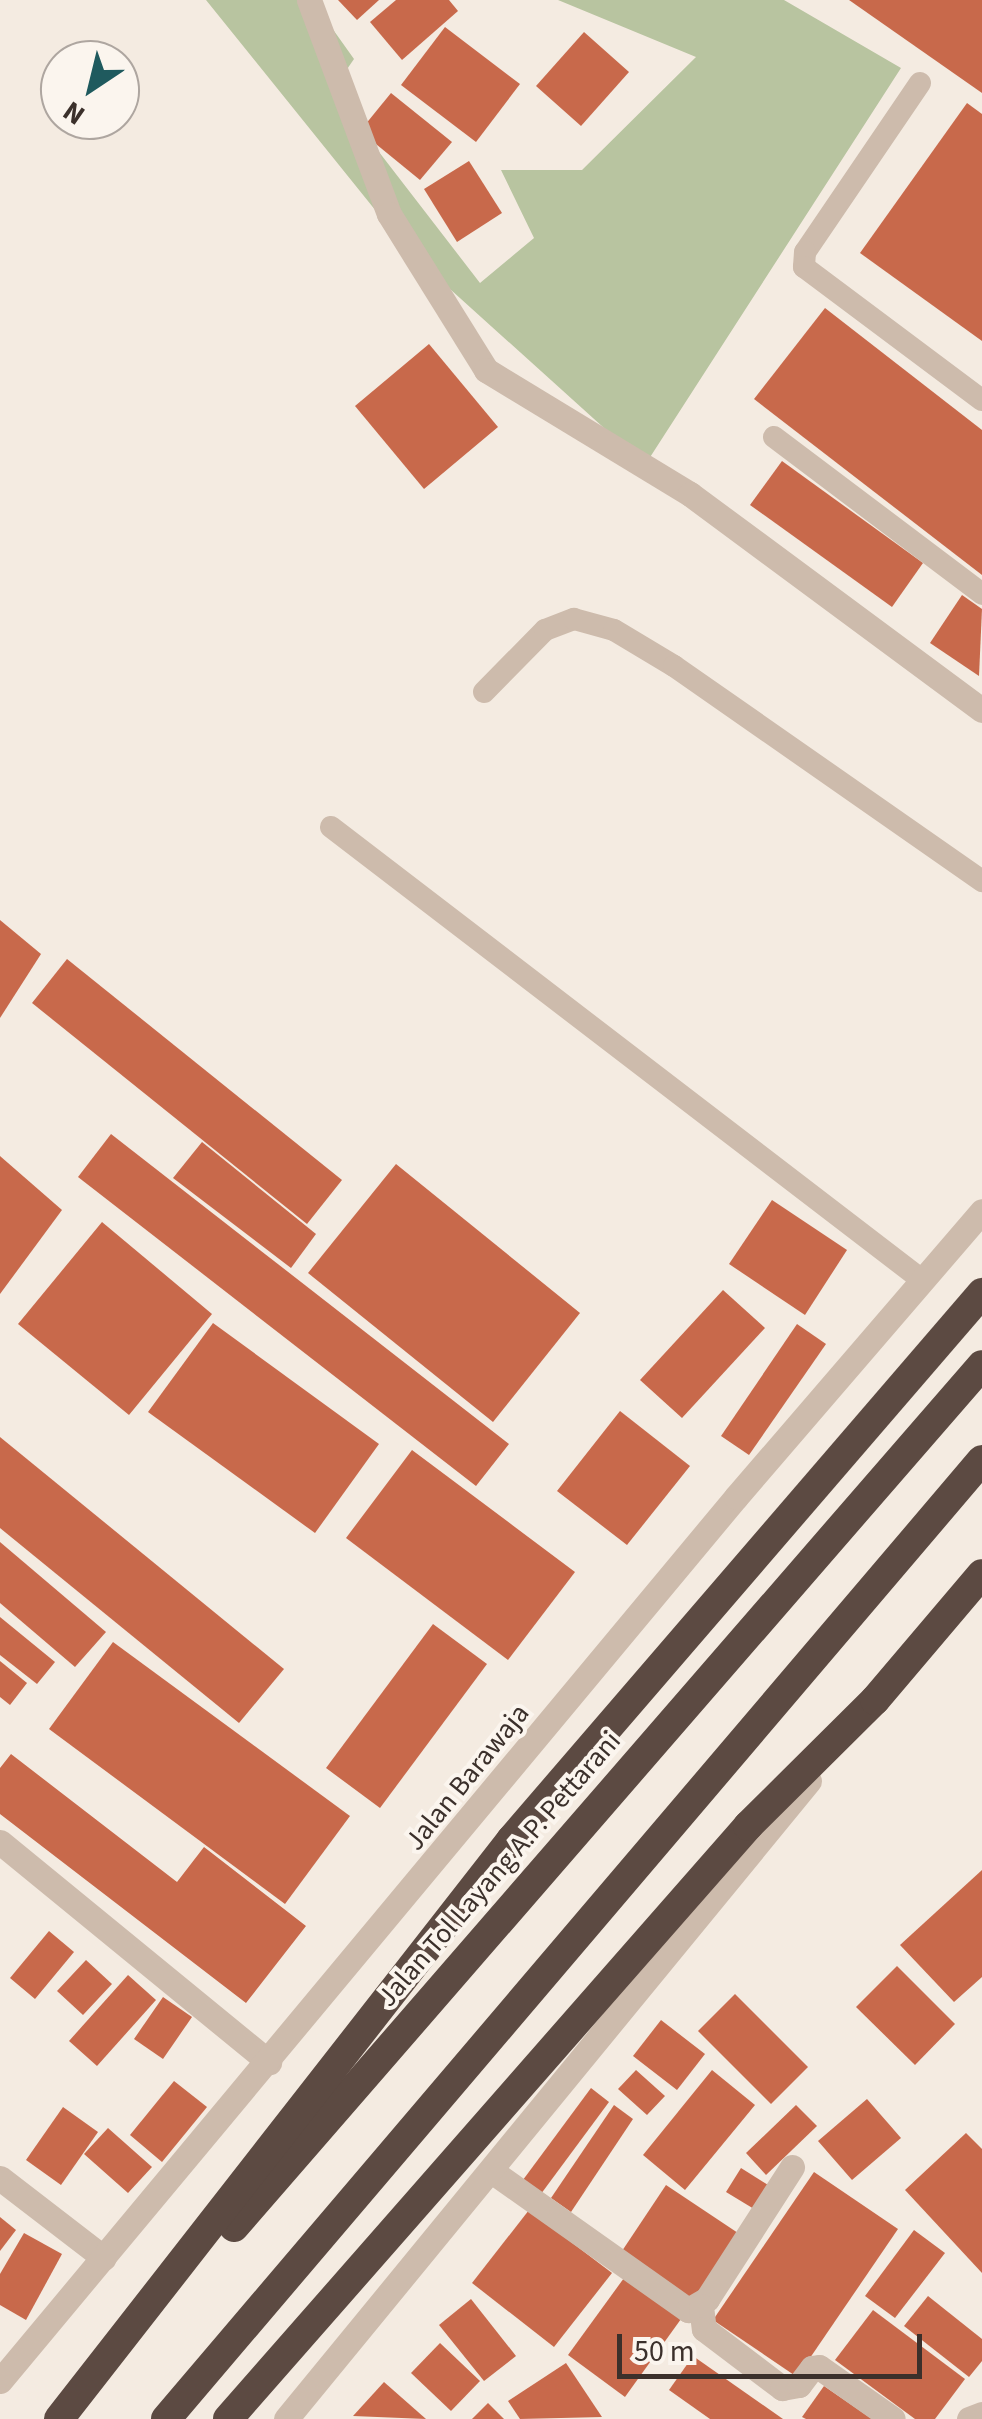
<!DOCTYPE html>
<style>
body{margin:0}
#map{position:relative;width:982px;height:2419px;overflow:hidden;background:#f4ebe1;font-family:"Source Sans 3",sans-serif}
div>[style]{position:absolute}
.green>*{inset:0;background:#b8c4a0}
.building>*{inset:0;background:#c8694b}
.lane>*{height:22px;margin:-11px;padding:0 11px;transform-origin:11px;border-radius:11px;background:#cdbbac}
.street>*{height:25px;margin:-12.5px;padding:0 12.5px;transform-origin:12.5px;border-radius:12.5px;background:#cdbbac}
.highway>*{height:30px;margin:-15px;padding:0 15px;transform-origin:15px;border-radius:15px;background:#5c4a42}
span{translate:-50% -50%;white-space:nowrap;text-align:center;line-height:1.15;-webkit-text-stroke:8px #fbf5ee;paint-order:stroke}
.street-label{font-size:28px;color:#3b302b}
.north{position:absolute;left:40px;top:40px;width:100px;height:100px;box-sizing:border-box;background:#fbf5ee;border:2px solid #aea6a0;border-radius:50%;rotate:215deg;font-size:28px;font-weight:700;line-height:40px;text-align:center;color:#3b302b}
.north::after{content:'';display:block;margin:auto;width:35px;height:45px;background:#1f5a5e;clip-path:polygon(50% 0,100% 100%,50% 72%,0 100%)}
.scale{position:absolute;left:617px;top:2334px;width:305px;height:45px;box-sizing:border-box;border:5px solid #3b302b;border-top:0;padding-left:12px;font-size:30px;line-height:35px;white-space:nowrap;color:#3b302b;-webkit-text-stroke:8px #fbf5ee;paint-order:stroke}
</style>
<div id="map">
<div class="green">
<i style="clip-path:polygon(206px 0,312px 0,354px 59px,332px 91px,480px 283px,534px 238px,501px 170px,582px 170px,696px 57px,558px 0,784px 0,901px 68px,645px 465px,409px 252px)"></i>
</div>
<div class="building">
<i style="clip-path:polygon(338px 0,379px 0,357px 20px)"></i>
<i style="clip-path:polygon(396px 0,449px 0,458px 11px,402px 60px,370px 22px)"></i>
<i style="clip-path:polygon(849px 0,982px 0,982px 93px)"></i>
<i style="clip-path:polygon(445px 27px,520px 84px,476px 142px,401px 85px)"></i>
<i style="clip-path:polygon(584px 32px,629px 72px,581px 126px,536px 86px)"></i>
<i style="clip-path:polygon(391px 93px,452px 142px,420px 180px,360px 131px)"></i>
<i style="clip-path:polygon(967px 103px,982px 114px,982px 341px,860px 253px)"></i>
<i style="clip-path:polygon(469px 161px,502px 213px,457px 242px,424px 189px)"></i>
<i style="clip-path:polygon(825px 308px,982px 430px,982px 575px,754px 399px)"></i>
<i style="clip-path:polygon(429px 344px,498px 427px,424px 489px,355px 406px)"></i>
<i style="clip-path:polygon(782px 461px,923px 563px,892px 607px,750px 505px)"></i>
<i style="clip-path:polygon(962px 595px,982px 609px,979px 676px,930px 643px)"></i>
<i style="clip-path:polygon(0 920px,41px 954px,0 1018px)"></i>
<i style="clip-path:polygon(67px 959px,342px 1180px,307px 1224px,32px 1003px)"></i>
<i style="clip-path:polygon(111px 1134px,509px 1444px,476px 1486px,78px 1177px)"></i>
<i style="clip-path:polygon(202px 1142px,316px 1234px,291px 1268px,173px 1178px)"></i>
<i style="clip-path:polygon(0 1156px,62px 1210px,0 1294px)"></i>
<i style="clip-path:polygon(396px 1164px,580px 1313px,493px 1422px,308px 1273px)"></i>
<i style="clip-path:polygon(772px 1200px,847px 1250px,805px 1315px,729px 1264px)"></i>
<i style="clip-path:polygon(102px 1222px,212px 1314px,129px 1415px,18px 1324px)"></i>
<i style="clip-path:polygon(723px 1290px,765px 1328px,682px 1418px,640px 1380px)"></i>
<i style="clip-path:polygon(213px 1323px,379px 1444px,315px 1533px,148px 1412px)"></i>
<i style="clip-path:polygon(797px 1324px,826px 1344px,749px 1455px,721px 1436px)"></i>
<i style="clip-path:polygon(620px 1411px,690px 1466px,627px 1545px,557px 1491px)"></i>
<i style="clip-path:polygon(0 1437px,284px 1669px,239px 1723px,0 1528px)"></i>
<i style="clip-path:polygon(412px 1450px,575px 1572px,508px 1660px,346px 1538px)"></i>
<i style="clip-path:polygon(0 1542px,106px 1632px,75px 1667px,0 1603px)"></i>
<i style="clip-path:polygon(0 1617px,55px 1662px,37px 1684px,0 1655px)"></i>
<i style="clip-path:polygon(433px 1624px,487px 1664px,380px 1808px,326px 1768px)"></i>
<i style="clip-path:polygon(113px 1642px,350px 1816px,285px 1904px,49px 1729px)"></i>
<i style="clip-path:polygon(0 1661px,27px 1683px,10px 1705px,0 1697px)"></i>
<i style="clip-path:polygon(11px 1754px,177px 1882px,204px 1847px,306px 1926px,246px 2003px,0 1814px,0 1768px)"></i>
<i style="clip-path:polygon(982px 1870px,982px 1977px,954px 2002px,900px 1945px)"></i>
<i style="clip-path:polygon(49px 1931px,74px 1952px,35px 1999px,10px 1978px)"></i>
<i style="clip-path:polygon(86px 1960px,112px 1984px,83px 2015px,57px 1991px)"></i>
<i style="clip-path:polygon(897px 1966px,955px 2024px,915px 2065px,856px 2007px)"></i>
<i style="clip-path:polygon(128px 1975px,156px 2000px,97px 2066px,69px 2041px)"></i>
<i style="clip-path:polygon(735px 1994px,808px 2067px,771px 2104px,698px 2031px)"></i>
<i style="clip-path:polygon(163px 1997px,192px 2017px,163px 2059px,134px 2039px)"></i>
<i style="clip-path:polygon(661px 2020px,705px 2054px,677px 2090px,633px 2056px)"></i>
<i style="clip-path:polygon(636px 2070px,665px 2096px,647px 2115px,618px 2089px)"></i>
<i style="clip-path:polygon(712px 2070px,755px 2105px,685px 2190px,643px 2155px)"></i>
<i style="clip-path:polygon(174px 2081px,207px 2107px,162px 2162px,130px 2135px)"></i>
<i style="clip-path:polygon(591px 2088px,609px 2102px,535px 2202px,517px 2188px)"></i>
<i style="clip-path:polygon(867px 2099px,901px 2138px,852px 2180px,818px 2141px)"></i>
<i style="clip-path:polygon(614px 2105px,633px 2119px,571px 2212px,551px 2198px)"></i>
<i style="clip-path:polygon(796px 2105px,817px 2126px,766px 2175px,746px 2153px)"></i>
<i style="clip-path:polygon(63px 2107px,98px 2132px,61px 2185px,26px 2160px)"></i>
<i style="clip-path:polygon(108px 2128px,152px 2167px,128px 2193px,84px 2154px)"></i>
<i style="clip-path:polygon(966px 2133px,982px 2149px,982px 2273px,905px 2190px)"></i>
<i style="clip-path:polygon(741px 2168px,773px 2188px,759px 2212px,726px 2192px)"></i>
<i style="clip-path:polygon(814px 2172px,898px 2229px,797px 2377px,713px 2320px)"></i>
<i style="clip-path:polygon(666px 2185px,738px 2233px,694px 2300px,622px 2251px)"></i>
<i style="clip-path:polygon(529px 2210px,612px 2273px,554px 2347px,472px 2283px)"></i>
<i style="clip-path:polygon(0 2217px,16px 2230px,0 2251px)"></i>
<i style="clip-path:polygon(914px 2230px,945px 2253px,895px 2318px,865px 2296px)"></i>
<i style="clip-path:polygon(24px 2233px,62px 2254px,26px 2320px,0 2305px,0 2274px)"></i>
<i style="clip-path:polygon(624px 2278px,681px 2319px,625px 2397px,568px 2355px)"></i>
<i style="clip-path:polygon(928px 2296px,982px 2339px,982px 2361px,969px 2377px,904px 2326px)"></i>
<i style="clip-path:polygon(471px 2299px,516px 2356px,484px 2381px,439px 2325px)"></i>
<i style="clip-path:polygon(873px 2310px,965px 2379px,935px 2419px,915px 2419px,835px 2360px)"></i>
<i style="clip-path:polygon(440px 2343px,480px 2381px,451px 2411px,411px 2373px)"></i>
<i style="clip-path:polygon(693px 2356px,783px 2419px,710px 2419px,669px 2390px)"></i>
<i style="clip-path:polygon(566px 2363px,602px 2417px,520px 2419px,508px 2401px)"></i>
<i style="clip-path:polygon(384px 2382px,426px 2419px,353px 2416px)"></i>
<i style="clip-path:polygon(824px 2386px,872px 2419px,806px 2419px,802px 2417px)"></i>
<i style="clip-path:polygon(488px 2403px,504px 2419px,472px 2419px)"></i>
</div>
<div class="lane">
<i style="left:920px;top:83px;width:204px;rotate:124.2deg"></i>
<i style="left:805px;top:252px;width:15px;rotate:94deg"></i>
<i style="left:804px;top:267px;width:222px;rotate:36.8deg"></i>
<i style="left:774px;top:437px;width:261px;rotate:37deg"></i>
<i style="left:484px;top:692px;width:87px;rotate:-45.5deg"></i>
<i style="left:545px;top:630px;width:31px;rotate:-21deg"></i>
<i style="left:574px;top:619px;width:41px;rotate:15.4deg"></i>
<i style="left:614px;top:630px;width:70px;rotate:31deg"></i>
<i style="left:674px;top:666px;width:376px;rotate:34.9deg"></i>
<i style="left:331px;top:827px;width:745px;rotate:37.47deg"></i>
</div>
<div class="street">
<i style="left:309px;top:0;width:228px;rotate:69.5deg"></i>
<i style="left:389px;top:214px;width:184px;rotate:58.1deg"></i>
<i style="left:486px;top:370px;width:239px;rotate:31.3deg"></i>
<i style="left:690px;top:494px;width:363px;rotate:36.5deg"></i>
<i style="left:0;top:1842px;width:348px;rotate:39.3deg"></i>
<i style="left:493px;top:2172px;width:239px;rotate:35.3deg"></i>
<i style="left:688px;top:2310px;width:22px;rotate:-30deg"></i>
<i style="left:707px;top:2299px;width:157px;rotate:-57.2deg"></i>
<i style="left:0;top:2178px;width:131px;rotate:37.6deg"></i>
<i style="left:701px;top:2306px;width:23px;rotate:83deg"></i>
<i style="left:704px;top:2329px;width:98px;rotate:37.1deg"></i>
<i style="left:782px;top:2388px;width:17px;rotate:-10deg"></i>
<i style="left:799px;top:2385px;width:21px;rotate:-53deg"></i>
<i style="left:812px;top:2368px;width:7px;rotate:-8deg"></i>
<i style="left:819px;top:2367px;width:90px;rotate:35.1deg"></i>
<i style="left:0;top:2381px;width:1150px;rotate:-50.22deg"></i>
<i style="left:736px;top:1497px;width:377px;rotate:-49.3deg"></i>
<i style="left:286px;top:2419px;width:825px;rotate:-50.66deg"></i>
<i style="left:969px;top:2419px;width:14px;rotate:-21deg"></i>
</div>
<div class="highway">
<i style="left:234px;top:2227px;width:1141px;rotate:-49.05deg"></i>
<i style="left:59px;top:2419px;width:735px;rotate:-52.02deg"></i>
<i style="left:511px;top:1840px;width:722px;rotate:-49.27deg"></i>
<i style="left:166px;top:2419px;width:1259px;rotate:-49.61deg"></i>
<i style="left:228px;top:2419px;width:789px;rotate:-48.75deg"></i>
<i style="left:748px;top:1826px;width:179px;rotate:-44.8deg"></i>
<i style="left:875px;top:1700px;width:165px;rotate:-49.7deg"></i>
</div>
<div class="street-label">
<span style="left:467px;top:1777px;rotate:-51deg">Jalan Barawaja</span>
<span style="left:499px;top:1869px;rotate:-49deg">Jalan Tol Layang A.P. Pettarani</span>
</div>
<div class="north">N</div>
<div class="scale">50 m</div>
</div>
